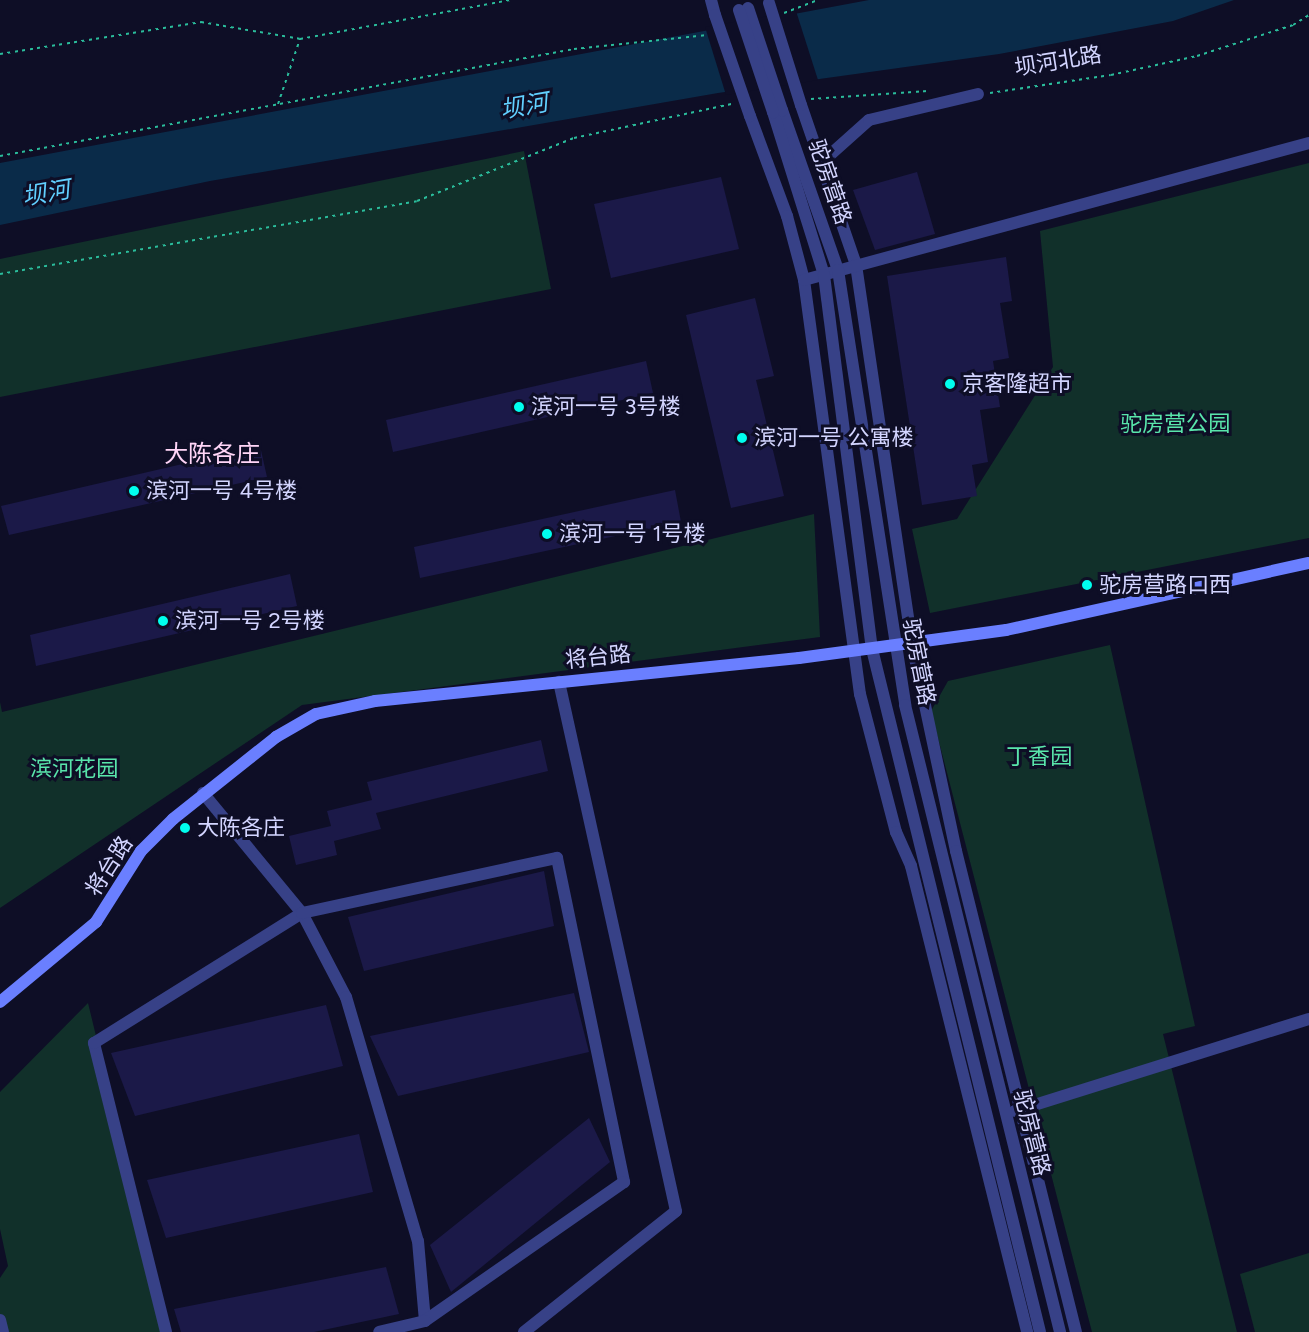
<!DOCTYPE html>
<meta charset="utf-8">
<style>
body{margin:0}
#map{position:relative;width:1309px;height:1332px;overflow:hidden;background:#0e0e26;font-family:Figtree,"Noto Sans SC",sans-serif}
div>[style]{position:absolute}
.green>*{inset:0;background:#11302a}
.water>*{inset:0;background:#0a2b49}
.pier>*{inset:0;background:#0e0e26}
.building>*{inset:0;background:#1b1948}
.path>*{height:2px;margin-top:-1px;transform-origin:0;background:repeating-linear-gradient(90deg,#2abc9b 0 3px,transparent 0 7.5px)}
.minor>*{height:12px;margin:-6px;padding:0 6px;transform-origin:6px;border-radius:6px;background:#374187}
.tertiary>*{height:12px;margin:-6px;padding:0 6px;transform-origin:6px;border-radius:6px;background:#374187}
.secondary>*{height:12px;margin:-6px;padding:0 6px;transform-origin:6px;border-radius:6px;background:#6a7fff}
.minor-bridge>*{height:12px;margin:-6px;padding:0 6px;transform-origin:6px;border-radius:6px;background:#374187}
.tertiary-bridge>*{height:12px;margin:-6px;padding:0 6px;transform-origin:6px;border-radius:6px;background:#374187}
.dots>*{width:16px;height:16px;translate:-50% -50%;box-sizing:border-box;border:3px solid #0e0e26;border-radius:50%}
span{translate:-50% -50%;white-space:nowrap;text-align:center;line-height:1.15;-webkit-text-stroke:6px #0e0e26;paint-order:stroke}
.street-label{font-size:22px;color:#d3d5ff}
.poi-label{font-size:22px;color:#d3d5ff}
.left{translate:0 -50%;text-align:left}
.park-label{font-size:22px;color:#59e5ab}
.water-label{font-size:24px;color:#61d0ff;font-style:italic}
.neighbourhood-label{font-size:24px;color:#ffd5f7}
</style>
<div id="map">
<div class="green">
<i style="clip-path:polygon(524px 151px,551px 289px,0 397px,0 259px)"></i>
<i style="clip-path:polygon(1309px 163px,1309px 538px,930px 613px,912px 529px,957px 519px,1053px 367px,1040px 231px)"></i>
<i style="clip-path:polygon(814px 514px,820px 637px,302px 705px,0 908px,0 702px,2px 712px)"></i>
<i style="clip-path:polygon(1110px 645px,1195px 1026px,1163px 1034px,1237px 1332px,1092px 1332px,931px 711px,948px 681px)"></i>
<i style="clip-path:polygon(88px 1003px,168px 1332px,0 1332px,0 1278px,8px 1266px,0 1229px,0 1092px)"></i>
<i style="clip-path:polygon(1309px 1253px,1309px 1332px,1255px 1332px,1240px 1274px)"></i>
</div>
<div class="water">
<i style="clip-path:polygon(869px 0,1234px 0,1173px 21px,999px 54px,718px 93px,210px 181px,0 225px,0 163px)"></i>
</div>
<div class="pier">
<i style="clip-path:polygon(796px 11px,818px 80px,726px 95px,705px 27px)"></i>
</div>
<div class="building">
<i style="clip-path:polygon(917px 172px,935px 234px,875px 250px,853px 190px)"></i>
<i style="clip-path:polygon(721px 177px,739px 249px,611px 278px,594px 204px)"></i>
<i style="clip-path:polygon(1006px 257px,1012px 301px,1000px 303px,1009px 358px,993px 361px,1000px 407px,980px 410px,988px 462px,972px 465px,977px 496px,922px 505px,887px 276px)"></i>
<i style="clip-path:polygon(755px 298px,774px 376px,756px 380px,784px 496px,731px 508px,686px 315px)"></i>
<i style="clip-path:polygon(646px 361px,653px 393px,393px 452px,386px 420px)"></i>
<i style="clip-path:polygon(260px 446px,267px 477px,9px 535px,1px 506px)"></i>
<i style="clip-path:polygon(675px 490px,681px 522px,420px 578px,414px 547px)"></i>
<i style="clip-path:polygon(290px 574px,297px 606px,36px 666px,30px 635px)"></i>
<i style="clip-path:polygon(541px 740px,548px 771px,376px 813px,381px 829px,334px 841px,337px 855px,296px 865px,289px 836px,331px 826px,327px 811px,372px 800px,367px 782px)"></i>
<i style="clip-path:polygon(544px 871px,554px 926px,364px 971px,348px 917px)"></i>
<i style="clip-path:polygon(574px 993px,589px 1052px,398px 1096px,370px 1036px)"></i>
<i style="clip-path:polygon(326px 1005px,343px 1066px,135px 1116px,111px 1053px)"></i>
<i style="clip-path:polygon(589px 1118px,610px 1162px,451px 1292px,430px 1245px)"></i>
<i style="clip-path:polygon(359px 1134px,373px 1192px,166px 1238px,147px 1180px)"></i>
<i style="clip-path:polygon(386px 1267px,399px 1314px,314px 1332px,181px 1332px,174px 1309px)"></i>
</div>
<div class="path">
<i style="left:784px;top:13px;width:36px;rotate:-21deg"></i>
<i style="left:0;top:54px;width:204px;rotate:-9deg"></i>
<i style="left:201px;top:22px;width:100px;rotate:9.7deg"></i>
<i style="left:300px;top:39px;width:214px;rotate:-10.5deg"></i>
<i style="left:990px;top:93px;width:122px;rotate:-8.5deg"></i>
<i style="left:1111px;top:75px;width:88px;rotate:-12.5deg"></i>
<i style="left:1197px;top:56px;width:101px;rotate:-17.9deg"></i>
<i style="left:1293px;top:25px;width:19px;rotate:-32deg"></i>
<i style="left:811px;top:99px;width:117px;rotate:-3.9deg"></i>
<i style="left:278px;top:104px;width:69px;rotate:-71.3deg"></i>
<i style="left:0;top:156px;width:584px;rotate:-10.56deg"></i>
<i style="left:574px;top:49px;width:134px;rotate:-6deg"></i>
<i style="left:0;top:274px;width:423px;rotate:-9.9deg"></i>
<i style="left:417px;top:201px;width:169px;rotate:-21.9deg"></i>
<i style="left:574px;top:138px;width:161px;rotate:-12.2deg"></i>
</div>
<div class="minor">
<i style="left:711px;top:0;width:16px;rotate:75deg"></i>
<i style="left:801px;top:105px;width:169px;rotate:71deg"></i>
<i style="left:856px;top:265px;width:383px;rotate:81.6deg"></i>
<i style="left:912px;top:644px;width:212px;rotate:78deg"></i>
<i style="left:956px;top:851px;width:496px;rotate:76deg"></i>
<i style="left:750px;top:116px;width:107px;rotate:69.7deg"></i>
<i style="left:787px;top:216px;width:66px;rotate:75.1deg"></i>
<i style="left:804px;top:280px;width:418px;rotate:82.3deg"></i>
<i style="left:860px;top:694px;width:143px;rotate:75.4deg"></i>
<i style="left:896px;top:832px;width:37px;rotate:66deg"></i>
<i style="left:911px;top:866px;width:480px;rotate:76deg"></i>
<i style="left:822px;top:162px;width:63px;rotate:-41.8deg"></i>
<i style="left:869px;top:120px;width:112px;rotate:-13.4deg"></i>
<i style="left:804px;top:280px;width:523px;rotate:-15.18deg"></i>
<i style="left:203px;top:793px;width:156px;rotate:50.5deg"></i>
<i style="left:302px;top:913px;width:95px;rotate:62.4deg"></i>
<i style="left:346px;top:997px;width:254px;rotate:73.6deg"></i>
<i style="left:418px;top:1241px;width:80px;rotate:85deg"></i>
<i style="left:1015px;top:1111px;width:308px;rotate:-17.4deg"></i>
<i style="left:0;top:1320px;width:12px;rotate:76deg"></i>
<i style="left:166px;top:1332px;width:298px;rotate:-104deg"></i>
<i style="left:94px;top:1043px;width:245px;rotate:-32deg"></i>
<i style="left:302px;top:913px;width:261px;rotate:-12.2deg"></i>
<i style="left:557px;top:858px;width:331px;rotate:78.3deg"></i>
<i style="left:624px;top:1182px;width:243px;rotate:145.1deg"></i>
<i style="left:425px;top:1321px;width:47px;rotate:166.6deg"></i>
<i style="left:524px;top:1332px;width:194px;rotate:-38.5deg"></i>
<i style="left:676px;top:1211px;width:542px;rotate:-102.47deg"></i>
</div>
<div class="tertiary">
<i style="left:782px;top:110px;width:170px;rotate:70.7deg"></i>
<i style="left:838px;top:270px;width:440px;rotate:81.2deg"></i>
<i style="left:905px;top:705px;width:646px;rotate:76.11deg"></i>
<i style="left:773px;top:112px;width:171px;rotate:72.6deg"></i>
<i style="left:824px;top:275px;width:377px;rotate:82.7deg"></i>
<i style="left:872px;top:649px;width:703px;rotate:76.18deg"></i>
</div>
<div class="secondary">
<i style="left:0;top:1002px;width:125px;rotate:-39.8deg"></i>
<i style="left:96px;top:922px;width:84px;rotate:-57.6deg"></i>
<i style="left:141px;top:851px;width:45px;rotate:-45deg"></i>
<i style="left:173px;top:819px;width:132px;rotate:-38.5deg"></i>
<i style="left:276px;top:737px;width:46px;rotate:-29.9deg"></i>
<i style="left:316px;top:714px;width:60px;rotate:-12.4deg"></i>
<i style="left:375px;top:701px;width:426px;rotate:-5.8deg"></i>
<i style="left:799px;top:658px;width:209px;rotate:-7.7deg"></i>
<i style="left:1006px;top:630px;width:310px;rotate:-12.5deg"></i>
</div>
<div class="minor-bridge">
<i style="left:769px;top:3px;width:107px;rotate:72.6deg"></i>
<i style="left:715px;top:15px;width:107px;rotate:70.9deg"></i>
</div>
<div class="tertiary-bridge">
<i style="left:748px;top:8px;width:108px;rotate:71.6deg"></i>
<i style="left:739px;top:10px;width:108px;rotate:71.6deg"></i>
</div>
<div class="dots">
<i style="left:950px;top:384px;background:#00feee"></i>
<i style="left:519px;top:407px;background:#00feee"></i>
<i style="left:742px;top:438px;background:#00feee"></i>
<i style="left:134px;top:491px;background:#00feee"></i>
<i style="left:547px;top:534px;background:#00feee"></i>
<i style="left:1087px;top:585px;background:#00feee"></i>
<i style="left:163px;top:621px;background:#00feee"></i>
<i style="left:185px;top:828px;background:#00feee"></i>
</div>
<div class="street-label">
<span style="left:1058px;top:61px;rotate:-9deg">坝河北路</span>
<span style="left:830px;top:182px;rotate:71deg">驼房营路</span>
<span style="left:598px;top:657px;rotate:-6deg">将台路</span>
<span style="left:919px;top:662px;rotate:79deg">驼房营路</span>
<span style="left:109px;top:866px;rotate:-57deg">将台路</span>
<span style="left:1032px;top:1133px;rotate:76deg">驼房营路</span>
</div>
<div class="poi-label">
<span class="left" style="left:962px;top:384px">京客隆超市</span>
<span class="left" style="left:531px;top:407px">滨河一号 3号楼</span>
<span class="left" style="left:754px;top:438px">滨河一号 公寓楼</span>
<span class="left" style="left:146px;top:491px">滨河一号 4号楼</span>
<span class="left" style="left:559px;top:534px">滨河一号 1号楼</span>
<span class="left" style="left:1099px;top:585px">驼房营路口西</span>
<span class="left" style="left:175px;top:621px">滨河一号 2号楼</span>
<span class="left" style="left:197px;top:828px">大陈各庄</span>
</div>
<div class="park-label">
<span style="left:1175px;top:424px">驼房营公园</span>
<span style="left:1039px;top:757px">丁香园</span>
<span style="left:74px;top:769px">滨河花园</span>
</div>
<div class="water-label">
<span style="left:524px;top:106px;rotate:-10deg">坝河</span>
<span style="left:46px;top:193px;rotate:-10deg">坝河</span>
</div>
<div class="neighbourhood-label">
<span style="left:212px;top:454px">大陈各庄</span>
</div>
</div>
